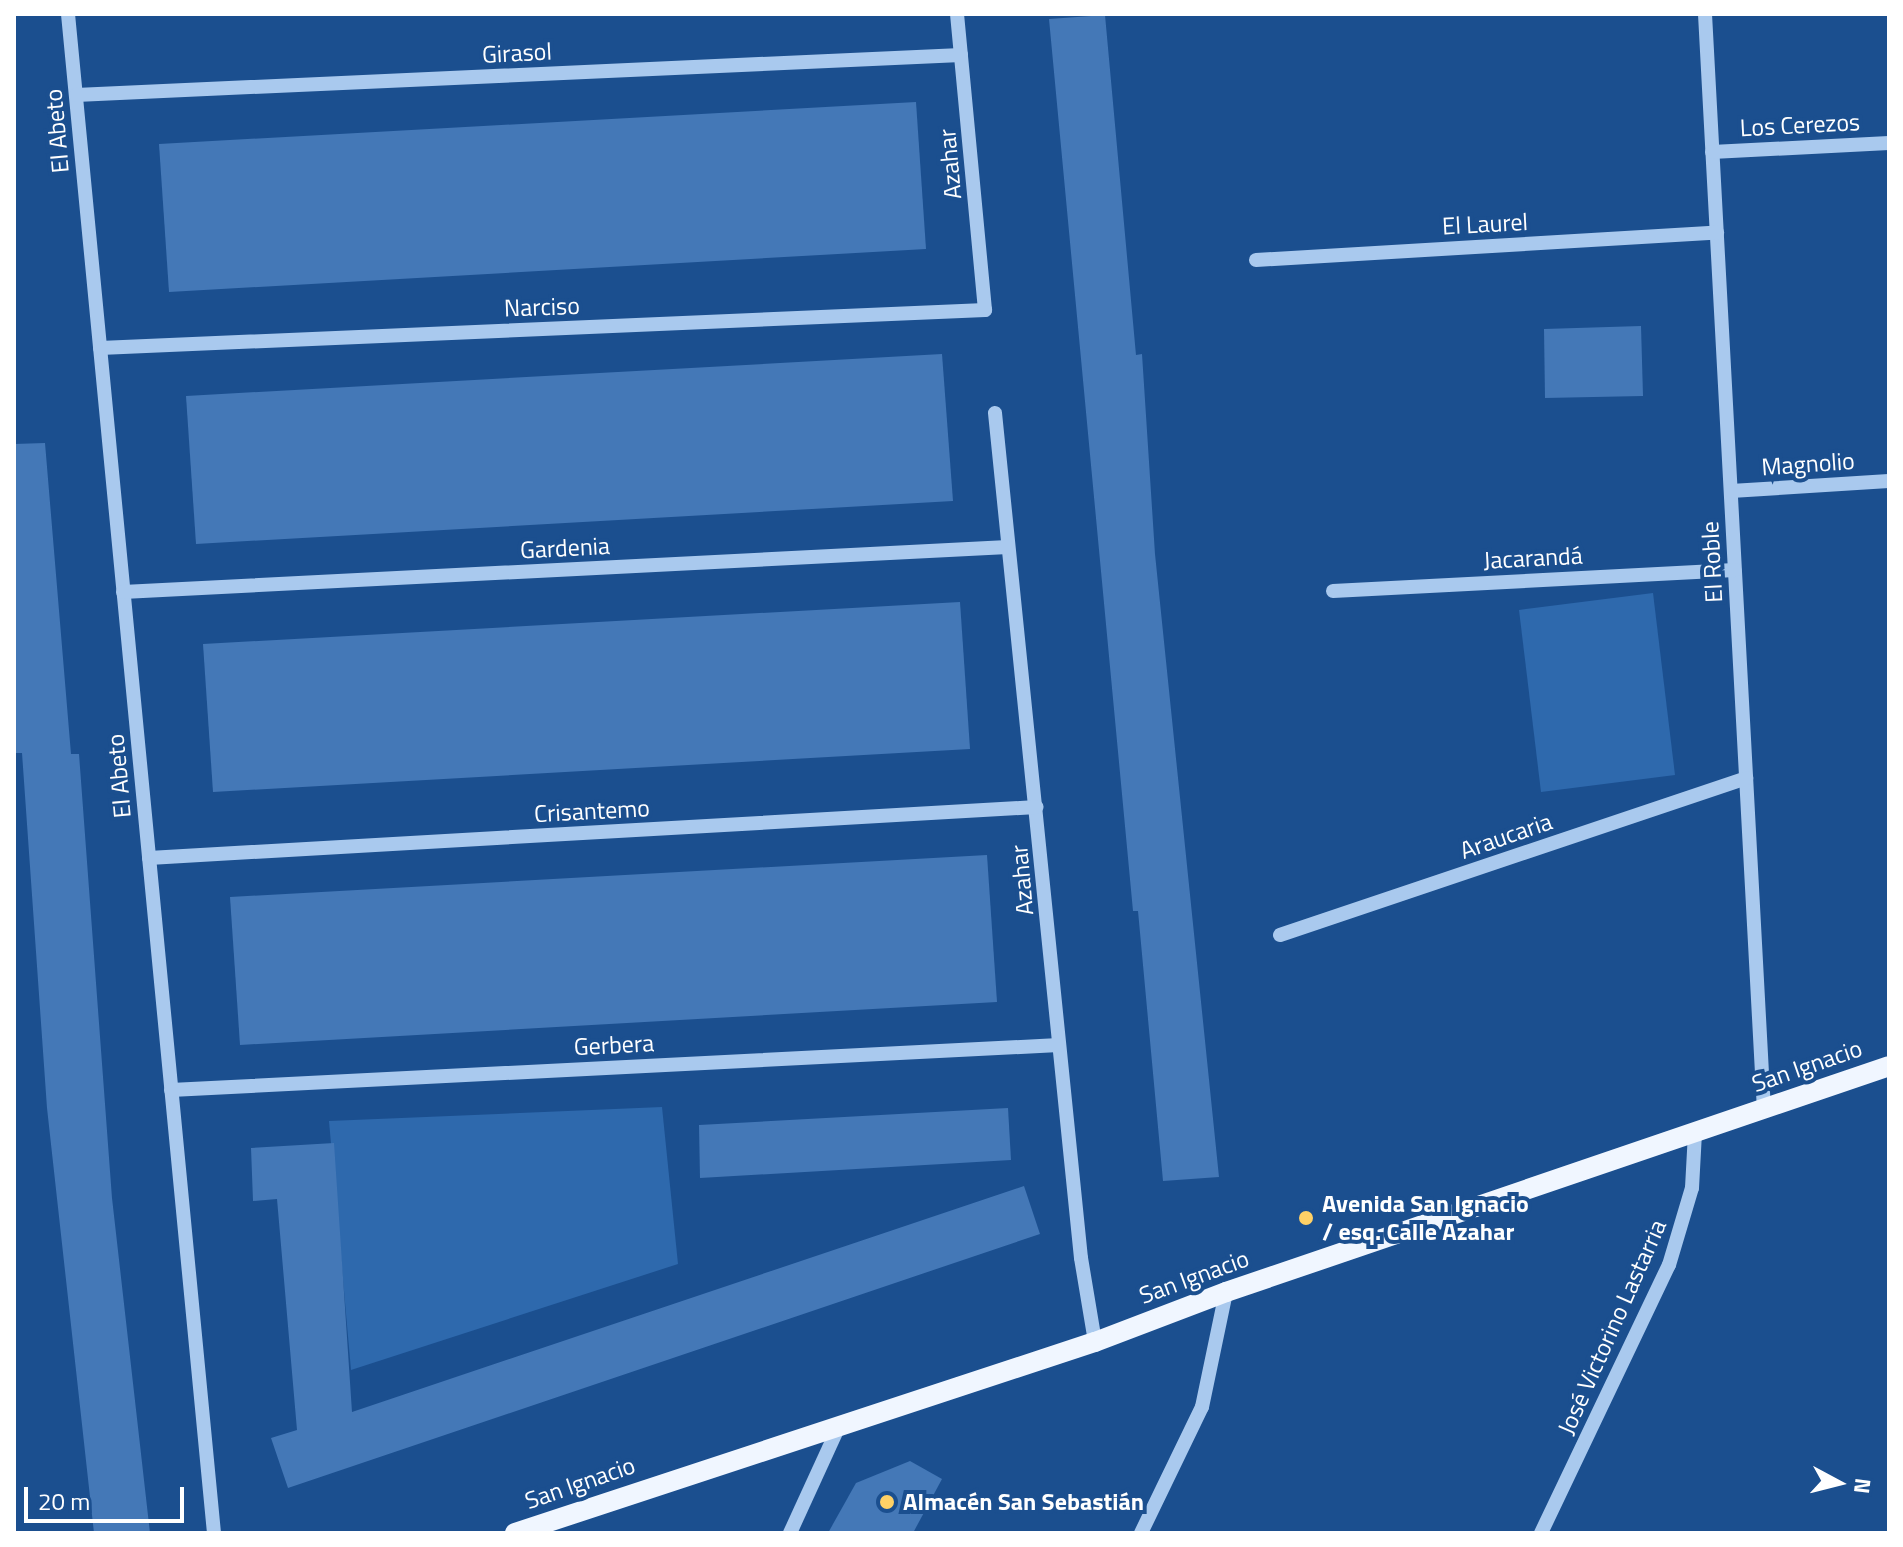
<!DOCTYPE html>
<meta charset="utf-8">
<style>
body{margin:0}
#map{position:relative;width:1903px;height:1547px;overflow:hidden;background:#1b4f8f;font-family:"Titillium Web",sans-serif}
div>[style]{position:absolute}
.green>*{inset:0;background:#2e69ad}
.building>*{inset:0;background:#4478b7}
.minor>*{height:14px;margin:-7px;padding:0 7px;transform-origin:7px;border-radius:7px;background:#a9c9ee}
.major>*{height:20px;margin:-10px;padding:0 10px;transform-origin:10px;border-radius:10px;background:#f0f6ff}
.dots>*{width:22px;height:22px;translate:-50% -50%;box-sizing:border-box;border:4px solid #1b4f8f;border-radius:50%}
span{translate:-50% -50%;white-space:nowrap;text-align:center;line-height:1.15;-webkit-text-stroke:8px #1b4f8f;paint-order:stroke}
.street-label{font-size:24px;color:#fff}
.poi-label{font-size:24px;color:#fff;font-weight:700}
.left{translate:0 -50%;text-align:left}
.frame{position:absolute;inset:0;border:16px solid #fff;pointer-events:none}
.north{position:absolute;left:1799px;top:1443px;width:80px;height:80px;-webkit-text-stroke:6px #1b4f8f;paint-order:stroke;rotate:97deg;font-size:22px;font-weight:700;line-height:32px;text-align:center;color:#fff}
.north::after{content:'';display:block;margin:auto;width:28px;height:36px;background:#fff;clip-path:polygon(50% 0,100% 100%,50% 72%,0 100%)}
.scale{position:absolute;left:24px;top:1487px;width:160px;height:36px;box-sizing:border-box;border:4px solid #fff;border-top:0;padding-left:10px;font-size:24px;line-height:28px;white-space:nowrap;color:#fff;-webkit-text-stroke:6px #1b4f8f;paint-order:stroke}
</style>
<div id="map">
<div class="green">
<i style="clip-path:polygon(1653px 593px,1675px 775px,1541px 792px,1519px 610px)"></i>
<i style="clip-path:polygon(662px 1107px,678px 1264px,351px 1370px,329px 1121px)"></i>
</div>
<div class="building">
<i style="clip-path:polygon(1105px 15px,1136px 355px,1142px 354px,1155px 554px,1219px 1177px,1163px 1181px,1138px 911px,1133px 911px,1049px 19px)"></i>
<i style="clip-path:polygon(916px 102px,926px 249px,169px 292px,159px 144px)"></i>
<i style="clip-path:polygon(1641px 326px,1643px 396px,1545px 398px,1544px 329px)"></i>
<i style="clip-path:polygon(942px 354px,953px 501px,196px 544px,186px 396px)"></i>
<i style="clip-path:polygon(45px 443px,71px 754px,79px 754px,112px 1198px,150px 1533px,94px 1533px,47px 1108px,22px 753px,14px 753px,14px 444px)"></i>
<i style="clip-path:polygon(960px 602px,970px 749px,213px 792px,203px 644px)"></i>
<i style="clip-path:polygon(987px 855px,997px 1002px,240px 1045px,230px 897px)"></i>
<i style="clip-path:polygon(1008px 1108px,1011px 1160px,700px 1178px,699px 1125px)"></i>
<i style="clip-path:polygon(334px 1143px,352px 1412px,1024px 1186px,1040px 1234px,288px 1488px,271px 1438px,297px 1430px,277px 1199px,253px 1201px,251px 1148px)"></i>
<i style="clip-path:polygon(910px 1461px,942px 1479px,913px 1533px,828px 1533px,856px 1483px)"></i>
</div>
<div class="minor">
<i style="left:68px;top:14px;width:1526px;rotate:84.51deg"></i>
<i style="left:1705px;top:14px;width:1097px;rotate:86.92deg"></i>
<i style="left:76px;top:95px;width:886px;rotate:-2.59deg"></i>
<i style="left:1712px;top:152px;width:177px;rotate:-2.9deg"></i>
<i style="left:1256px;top:260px;width:462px;rotate:-3.4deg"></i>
<i style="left:100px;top:348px;width:886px;rotate:-2.46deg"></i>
<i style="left:985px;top:310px;width:297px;rotate:-95.4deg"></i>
<i style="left:995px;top:413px;width:849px;rotate:84.19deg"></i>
<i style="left:1081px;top:1258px;width:85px;rotate:80.5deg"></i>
<i style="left:1731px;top:491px;width:158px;rotate:-3.6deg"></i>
<i style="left:1333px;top:591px;width:402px;rotate:-3deg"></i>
<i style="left:123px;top:592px;width:886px;rotate:-2.91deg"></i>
<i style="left:149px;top:858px;width:889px;rotate:-3.29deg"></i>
<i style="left:1280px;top:935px;width:492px;rotate:-18.6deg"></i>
<i style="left:171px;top:1090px;width:889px;rotate:-2.9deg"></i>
<i style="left:790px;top:1533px;width:120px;rotate:-65.4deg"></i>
<i style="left:1141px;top:1533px;width:140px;rotate:-64.2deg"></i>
<i style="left:1202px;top:1407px;width:117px;rotate:-78.2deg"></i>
<i style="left:1541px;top:1533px;width:297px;rotate:-64.5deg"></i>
<i style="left:1669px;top:1265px;width:80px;rotate:-73.4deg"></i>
<i style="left:1692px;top:1188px;width:56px;rotate:-86.9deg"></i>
</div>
<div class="major">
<i style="left:515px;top:1533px;width:611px;rotate:-18.23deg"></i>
<i style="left:1095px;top:1342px;width:140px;rotate:-20.9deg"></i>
<i style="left:1226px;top:1292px;width:700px;rotate:-18.82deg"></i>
</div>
<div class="dots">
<i style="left:1306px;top:1218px;background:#ffd166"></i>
<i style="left:887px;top:1502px;background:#ffd166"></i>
</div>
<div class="street-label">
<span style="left:517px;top:53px;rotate:-3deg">Girasol</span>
<span style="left:1800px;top:125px;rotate:-3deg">Los Cerezos</span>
<span style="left:57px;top:131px;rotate:-95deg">El Abeto</span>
<span style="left:950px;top:164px;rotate:-95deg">Azahar</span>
<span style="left:1485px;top:224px;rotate:-3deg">El Laurel</span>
<span style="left:542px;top:307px;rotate:-2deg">Narciso</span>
<span style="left:1808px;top:464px;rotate:-4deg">Magnolio</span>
<span style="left:565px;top:548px;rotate:-3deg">Gardenia</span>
<span style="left:1533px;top:558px;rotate:-3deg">Jacarandá</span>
<span style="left:1712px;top:562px;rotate:-93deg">El Roble</span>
<span style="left:119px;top:776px;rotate:-95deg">El Abeto</span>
<span style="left:592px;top:811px;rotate:-3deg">Crisantemo</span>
<span style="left:1506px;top:836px;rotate:-19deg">Araucaria</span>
<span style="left:1022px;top:880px;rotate:-95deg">Azahar</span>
<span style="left:614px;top:1045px;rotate:-3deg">Gerbera</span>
<span style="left:1807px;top:1066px;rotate:-19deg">San Ignacio</span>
<span style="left:1194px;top:1277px;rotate:-20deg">San Ignacio</span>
<span style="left:1612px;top:1327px;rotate:-66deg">José Victorino Lastarria</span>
<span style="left:580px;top:1483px;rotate:-19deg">San Ignacio</span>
</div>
<div class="poi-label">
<span class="left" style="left:1322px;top:1218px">Avenida San Ignacio<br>/ esq. Calle Azahar</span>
<span class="left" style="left:903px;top:1502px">Almacén San Sebastián</span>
</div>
<div class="frame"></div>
<div class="north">N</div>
<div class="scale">20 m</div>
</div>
